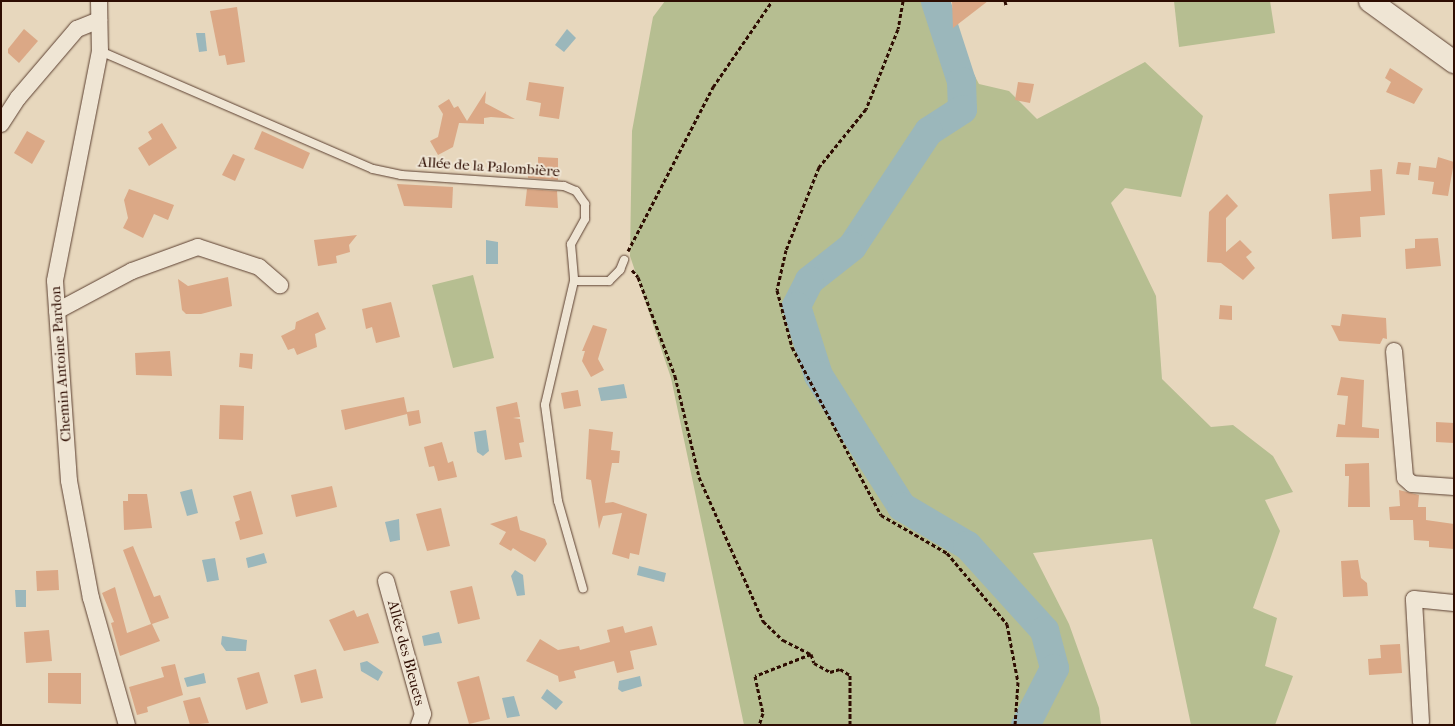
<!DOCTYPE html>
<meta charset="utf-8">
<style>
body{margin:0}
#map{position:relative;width:1455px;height:726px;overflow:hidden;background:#e7d7bd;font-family:"IM FELL French Canon",serif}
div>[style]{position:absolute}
.green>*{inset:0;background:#b6be91}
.water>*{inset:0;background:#9bb7bb}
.river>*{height:29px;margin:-14.5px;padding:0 14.5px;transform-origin:14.5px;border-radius:14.5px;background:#9bb7bb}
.building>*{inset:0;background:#dba886}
.path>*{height:3px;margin-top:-1.5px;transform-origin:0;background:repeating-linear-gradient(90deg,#2e0d02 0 4px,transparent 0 6.5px)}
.roads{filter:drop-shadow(0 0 1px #5c4031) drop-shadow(0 0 1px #5c4031)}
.lane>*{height:8px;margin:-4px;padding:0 4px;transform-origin:4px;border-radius:4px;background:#efe5d4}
.street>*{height:16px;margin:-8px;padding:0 8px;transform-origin:8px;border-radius:8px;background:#efe5d4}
.secondary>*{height:22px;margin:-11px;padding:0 11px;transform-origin:11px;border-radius:11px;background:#efe5d4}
span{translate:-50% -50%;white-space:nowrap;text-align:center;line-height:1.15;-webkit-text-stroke:4px #efe5d4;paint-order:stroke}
.street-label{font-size:15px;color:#2e0d02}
.frame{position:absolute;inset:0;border:2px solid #2e0d02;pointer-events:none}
</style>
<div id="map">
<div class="green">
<i style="clip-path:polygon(665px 1px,935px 1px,979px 84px,1009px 91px,1037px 119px,1145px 62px,1203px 116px,1181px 197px,1125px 188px,1111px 203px,1156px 296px,1162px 379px,1211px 427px,1233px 425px,1273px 456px,1293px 492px,1265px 500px,1280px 531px,1253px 608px,1277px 618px,1265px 666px,1293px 676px,1275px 725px,1191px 725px,1152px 539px,1033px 553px,1069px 624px,1099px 708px,1101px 725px,744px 725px,671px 378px,630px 256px,632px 131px,653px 17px)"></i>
<i style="clip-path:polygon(1174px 1px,1270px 1px,1275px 33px,1179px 47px)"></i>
<i style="clip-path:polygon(473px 275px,494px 358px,453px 368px,432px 285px)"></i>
</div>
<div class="water">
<i style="clip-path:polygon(567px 29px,576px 38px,564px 52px,555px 45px)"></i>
<i style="clip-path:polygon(196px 33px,205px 33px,207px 51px,199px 52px)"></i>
<i style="clip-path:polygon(486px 240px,498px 242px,498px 264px,486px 264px)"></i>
<i style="clip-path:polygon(624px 384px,627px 398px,601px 401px,598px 388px)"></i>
<i style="clip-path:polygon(486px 430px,489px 451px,483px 456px,477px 452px,474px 432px)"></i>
<i style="clip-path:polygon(192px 489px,198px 513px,187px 516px,180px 492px)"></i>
<i style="clip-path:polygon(399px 519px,400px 540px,390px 542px,385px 522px)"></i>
<i style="clip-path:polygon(264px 553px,267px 563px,248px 568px,246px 558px)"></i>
<i style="clip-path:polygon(215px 558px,219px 580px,207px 582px,202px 560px)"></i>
<i style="clip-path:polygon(639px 566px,666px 573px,664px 582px,637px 575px)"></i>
<i style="clip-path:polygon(515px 570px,523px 575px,525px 595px,517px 596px,511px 576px)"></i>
<i style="clip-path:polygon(15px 590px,26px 590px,26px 607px,16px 607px)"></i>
<i style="clip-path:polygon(439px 632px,442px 643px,424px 646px,422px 636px)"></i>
<i style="clip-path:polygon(222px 636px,247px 640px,246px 651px,226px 651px,221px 644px)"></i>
<i style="clip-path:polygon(367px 661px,383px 672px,378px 681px,361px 671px,360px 663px)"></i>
<i style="clip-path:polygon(204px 673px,206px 683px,187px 687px,184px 678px)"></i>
<i style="clip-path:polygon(640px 676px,642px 686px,622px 692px,618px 689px,619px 681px)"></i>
<i style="clip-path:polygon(547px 689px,563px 702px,556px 710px,541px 698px)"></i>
<i style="clip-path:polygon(514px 696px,520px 716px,507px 718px,502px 698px)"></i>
</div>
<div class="river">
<i style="left:935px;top:1px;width:84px;rotate:72deg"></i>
<i style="left:961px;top:81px;width:28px;rotate:88deg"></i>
<i style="left:962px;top:109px;width:40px;rotate:147.1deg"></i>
<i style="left:928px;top:131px;width:138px;rotate:123.5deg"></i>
<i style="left:852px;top:246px;width:55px;rotate:141.7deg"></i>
<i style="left:809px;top:280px;width:29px;rotate:117deg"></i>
<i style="left:796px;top:306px;width:72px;rotate:72.3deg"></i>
<i style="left:818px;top:375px;width:155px;rotate:57.6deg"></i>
<i style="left:901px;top:506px;width:77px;rotate:30.6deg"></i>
<i style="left:967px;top:545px;width:115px;rotate:47.8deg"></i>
<i style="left:1044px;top:630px;width:39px;rotate:75deg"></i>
<i style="left:1054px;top:668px;width:64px;rotate:117deg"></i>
</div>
<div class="building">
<i style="clip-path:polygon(952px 1px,988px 1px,953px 28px)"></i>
<i style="clip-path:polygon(237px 7px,245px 62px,227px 65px,225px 55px,219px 56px,210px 11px)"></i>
<i style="clip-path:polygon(24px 29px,38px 41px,19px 63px,8px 53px,8px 49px)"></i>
<i style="clip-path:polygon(1390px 68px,1423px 89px,1414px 104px,1386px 92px,1391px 82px,1385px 78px)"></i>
<i style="clip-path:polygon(529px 82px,564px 87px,559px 119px,539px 116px,541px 103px,526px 100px)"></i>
<i style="clip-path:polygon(1018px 82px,1034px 84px,1030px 103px,1015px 100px)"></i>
<i style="clip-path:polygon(486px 91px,485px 103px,515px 119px,491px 117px,484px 118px,484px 124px,459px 123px,453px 147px,438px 155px,430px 141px,438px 137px,443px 114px,438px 106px,449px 99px,454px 108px,458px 106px,467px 121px)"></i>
<i style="clip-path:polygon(162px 123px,177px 148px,149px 166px,138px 148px,152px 139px,148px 132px)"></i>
<i style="clip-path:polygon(27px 131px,45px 141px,32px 164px,14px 153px)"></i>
<i style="clip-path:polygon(262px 131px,310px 153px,303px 169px,254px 149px)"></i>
<i style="clip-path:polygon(233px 154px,245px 159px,235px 181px,222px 175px)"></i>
<i style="clip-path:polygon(538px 157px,558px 158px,558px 180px,528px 178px,528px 168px,538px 169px)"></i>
<i style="clip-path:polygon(1438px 157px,1454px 162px,1448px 196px,1432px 194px,1434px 182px,1418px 180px,1419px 166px,1436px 168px)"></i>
<i style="clip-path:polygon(1398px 162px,1411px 163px,1409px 175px,1396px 174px)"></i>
<i style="clip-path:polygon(1382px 169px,1385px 215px,1360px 217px,1361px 237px,1332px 239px,1329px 194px,1371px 191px,1370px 170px)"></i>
<i style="clip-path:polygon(397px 184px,453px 187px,452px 208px,404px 206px)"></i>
<i style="clip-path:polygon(129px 189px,174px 205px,168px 220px,154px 214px,143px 238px,123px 228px,128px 218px,124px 200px)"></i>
<i style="clip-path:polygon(527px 189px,557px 191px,558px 208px,525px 206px)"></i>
<i style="clip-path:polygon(1227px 194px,1238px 206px,1226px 218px,1226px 252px,1240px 240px,1252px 252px,1246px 257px,1255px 268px,1243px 280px,1221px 263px,1207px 262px,1209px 212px)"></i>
<i style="clip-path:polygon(357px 235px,349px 245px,350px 252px,336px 256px,337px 263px,318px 266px,314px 240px)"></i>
<i style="clip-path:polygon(1438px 238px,1441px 266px,1406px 269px,1405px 249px,1415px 248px,1415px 239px)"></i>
<i style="clip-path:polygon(228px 277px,232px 306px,201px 314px,186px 314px,182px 310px,178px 279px,188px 286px)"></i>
<i style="clip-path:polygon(391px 302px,400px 337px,376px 343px,372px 327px,366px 329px,362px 309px)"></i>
<i style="clip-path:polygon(1220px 305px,1232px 306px,1232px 320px,1219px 319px)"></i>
<i style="clip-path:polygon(318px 312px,326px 329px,315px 334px,317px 347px,297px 355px,294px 348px,288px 350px,281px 336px,295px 329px,296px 322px)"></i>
<i style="clip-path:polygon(1342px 314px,1386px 318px,1387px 339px,1383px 338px,1380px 344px,1339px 341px,1331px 325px,1340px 326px)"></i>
<i style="clip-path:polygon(593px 325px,607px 329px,598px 359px,604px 370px,591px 377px,582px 361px,585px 351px,582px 351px)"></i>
<i style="clip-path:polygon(170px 351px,172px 376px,136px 375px,135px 353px)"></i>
<i style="clip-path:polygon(240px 353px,253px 354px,252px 369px,239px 367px)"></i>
<i style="clip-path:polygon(1341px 377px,1364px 380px,1362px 427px,1379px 429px,1379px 438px,1336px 437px,1338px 424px,1345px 425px,1348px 396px,1337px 395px)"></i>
<i style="clip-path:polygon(578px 390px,581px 406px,564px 409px,561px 393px)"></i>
<i style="clip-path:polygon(404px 397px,407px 412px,419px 410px,421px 423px,409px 426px,407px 414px,345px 430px,341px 410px)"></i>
<i style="clip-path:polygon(517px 402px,520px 417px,513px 418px,520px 419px,524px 442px,519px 443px,522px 457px,505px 460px,496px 407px)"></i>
<i style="clip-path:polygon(220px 405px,244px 406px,243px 440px,219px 439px)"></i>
<i style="clip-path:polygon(1436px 422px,1454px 423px,1454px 443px,1436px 442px)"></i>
<i style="clip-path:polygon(589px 429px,613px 432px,611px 450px,620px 451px,619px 463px,612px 463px,605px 503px,613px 502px,647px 514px,639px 555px,630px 553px,629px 559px,612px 554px,622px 513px,603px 516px,599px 529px,591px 480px,586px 479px)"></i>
<i style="clip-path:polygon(442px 442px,448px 463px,453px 461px,457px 477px,438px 481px,434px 466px,429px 467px,424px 447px)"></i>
<i style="clip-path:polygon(1369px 463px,1370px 507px,1348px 507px,1349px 476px,1345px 476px,1345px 464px)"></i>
<i style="clip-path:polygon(332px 486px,337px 507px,296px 517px,291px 495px)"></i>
<i style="clip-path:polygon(1399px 490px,1419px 495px,1418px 507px,1426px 507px,1426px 520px,1454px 524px,1454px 549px,1429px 547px,1429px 541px,1414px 540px,1413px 520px,1390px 520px,1389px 507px,1400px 506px)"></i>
<i style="clip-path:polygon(251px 491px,263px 534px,240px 540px,235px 522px,240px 520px,233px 496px)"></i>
<i style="clip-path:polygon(128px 494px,147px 494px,152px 528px,124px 530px,123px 501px,128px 501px)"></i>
<i style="clip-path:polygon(441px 508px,450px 546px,427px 551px,416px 514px)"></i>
<i style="clip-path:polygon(517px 516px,520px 530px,545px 539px,547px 544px,535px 562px,513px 548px,511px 551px,499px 544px,506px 532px,490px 524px)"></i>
<i style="clip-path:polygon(133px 546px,154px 597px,160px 595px,169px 618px,152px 624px,160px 641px,120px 656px,111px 623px,114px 622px,102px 593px,115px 587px,127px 633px,151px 624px,123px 550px)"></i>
<i style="clip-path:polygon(1358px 560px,1361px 578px,1367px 583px,1368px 596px,1343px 597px,1341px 561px)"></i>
<i style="clip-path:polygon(58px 570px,59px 590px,37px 591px,36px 571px)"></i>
<i style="clip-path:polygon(472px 586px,480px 619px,458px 624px,450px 591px)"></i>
<i style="clip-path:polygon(354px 610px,357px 617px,368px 613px,379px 643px,344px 651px,329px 620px)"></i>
<i style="clip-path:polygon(623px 626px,625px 633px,652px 626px,657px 645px,630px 651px,634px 669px,617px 673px,614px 661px,574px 671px,576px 678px,559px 682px,558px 676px,526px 661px,540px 639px,558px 650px,579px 646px,580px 650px,610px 642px,607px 630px)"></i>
<i style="clip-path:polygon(49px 630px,52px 661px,26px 663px,24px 632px)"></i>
<i style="clip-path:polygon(1400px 644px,1402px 673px,1369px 675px,1368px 659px,1381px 658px,1380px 645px)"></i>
<i style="clip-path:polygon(175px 664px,183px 695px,147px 707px,148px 712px,137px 715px,129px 687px,164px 677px,161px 667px)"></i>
<i style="clip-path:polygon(316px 669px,323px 698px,301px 703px,294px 675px)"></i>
<i style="clip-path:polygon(259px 672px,268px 703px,246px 710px,237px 678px)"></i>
<i style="clip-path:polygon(48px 673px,81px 673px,81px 704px,48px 703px)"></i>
<i style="clip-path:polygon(479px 676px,490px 719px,469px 724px,457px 682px)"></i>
<i style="clip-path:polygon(200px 697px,209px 723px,190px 725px,183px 701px)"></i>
</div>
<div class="path">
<i style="left:903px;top:1px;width:28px;rotate:100deg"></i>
<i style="left:898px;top:29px;width:86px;rotate:111.8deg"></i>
<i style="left:866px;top:109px;width:75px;rotate:129deg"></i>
<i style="left:819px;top:167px;width:89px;rotate:111.7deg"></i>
<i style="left:786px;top:250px;width:41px;rotate:102.7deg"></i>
<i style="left:777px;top:290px;width:59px;rotate:75.3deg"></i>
<i style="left:792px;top:347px;width:190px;rotate:62.1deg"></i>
<i style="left:881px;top:515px;width:76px;rotate:29.9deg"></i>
<i style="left:947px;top:553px;width:93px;rotate:49.8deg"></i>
<i style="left:1007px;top:624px;width:59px;rotate:79.3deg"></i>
<i style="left:1018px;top:682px;width:43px;rotate:94deg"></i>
<i style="left:1005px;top:1px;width:4px;rotate:76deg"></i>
<i style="left:628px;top:251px;width:185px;rotate:-62.6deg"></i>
<i style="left:713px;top:87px;width:104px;rotate:-55.5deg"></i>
<i style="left:632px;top:270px;width:9px;rotate:49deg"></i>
<i style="left:638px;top:277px;width:106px;rotate:69.5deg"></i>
<i style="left:675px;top:376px;width:104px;rotate:76.6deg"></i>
<i style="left:699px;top:477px;width:158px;rotate:66deg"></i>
<i style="left:763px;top:621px;width:28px;rotate:44deg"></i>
<i style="left:783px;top:640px;width:31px;rotate:27deg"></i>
<i style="left:811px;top:654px;width:60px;rotate:158.6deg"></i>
<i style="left:755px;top:676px;width:38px;rotate:78deg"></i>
<i style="left:763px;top:713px;width:13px;rotate:108deg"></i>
<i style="left:811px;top:654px;width:9px;rotate:72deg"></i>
<i style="left:814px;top:663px;width:18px;rotate:29deg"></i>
<i style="left:830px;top:672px;width:10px;rotate:-17deg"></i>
<i style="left:840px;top:669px;width:12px;rotate:31deg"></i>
<i style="left:850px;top:675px;width:50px;rotate:90deg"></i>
</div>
<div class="roads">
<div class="lane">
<i style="left:100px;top:51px;width:297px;rotate:23.4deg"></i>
<i style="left:373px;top:169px;width:29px;rotate:12deg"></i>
<i style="left:401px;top:175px;width:163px;rotate:3.9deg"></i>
<i style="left:564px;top:186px;width:13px;rotate:23deg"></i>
<i style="left:576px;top:191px;width:16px;rotate:55deg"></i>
<i style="left:585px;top:204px;width:15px;rotate:90deg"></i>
<i style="left:585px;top:219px;width:29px;rotate:119deg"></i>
<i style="left:571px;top:244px;width:37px;rotate:85deg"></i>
<i style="left:574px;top:281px;width:127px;rotate:103.2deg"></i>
<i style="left:545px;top:405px;width:97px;rotate:82.3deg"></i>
<i style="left:558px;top:501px;width:91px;rotate:74.1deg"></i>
<i style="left:574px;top:281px;width:35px"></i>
<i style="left:609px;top:281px;width:16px;rotate:-45deg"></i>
<i style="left:620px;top:270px;width:11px;rotate:-68deg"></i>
</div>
<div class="street">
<i style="left:99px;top:1px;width:50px;rotate:88.9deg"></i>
<i style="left:100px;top:51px;width:234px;rotate:101.1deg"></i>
<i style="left:55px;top:281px;width:200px;rotate:86deg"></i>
<i style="left:69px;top:481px;width:119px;rotate:79.4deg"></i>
<i style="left:91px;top:598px;width:132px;rotate:74.2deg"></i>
<i style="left:1px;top:124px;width:31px;rotate:-57deg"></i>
<i style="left:18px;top:98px;width:91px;rotate:-49.5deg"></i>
<i style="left:77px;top:29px;width:24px;rotate:-22deg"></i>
<i style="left:57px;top:311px;width:85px;rotate:-28.1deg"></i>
<i style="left:132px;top:271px;width:70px;rotate:-20deg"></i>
<i style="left:198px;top:247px;width:64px;rotate:18.2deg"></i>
<i style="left:259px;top:267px;width:28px;rotate:41deg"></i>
<i style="left:1394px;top:351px;width:127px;rotate:85deg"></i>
<i style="left:1405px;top:478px;width:9px;rotate:41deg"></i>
<i style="left:1412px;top:484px;width:42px;rotate:4.1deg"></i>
<i style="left:386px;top:581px;width:138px;rotate:74.5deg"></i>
<i style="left:423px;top:714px;width:12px;rotate:110deg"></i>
<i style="left:1421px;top:722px;width:123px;rotate:-93.3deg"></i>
<i style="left:1414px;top:599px;width:40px;rotate:5.7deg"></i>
</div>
<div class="secondary">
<i style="left:1370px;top:1px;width:104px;rotate:36deg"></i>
</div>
</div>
<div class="street-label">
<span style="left:489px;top:167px;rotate:4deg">Allée de la Palombière</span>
<span style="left:61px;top:364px;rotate:-94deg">Chemin Antoine Pardon</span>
<span style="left:406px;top:653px;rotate:75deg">Allée des Bleuets</span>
</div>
<div class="frame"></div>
</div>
